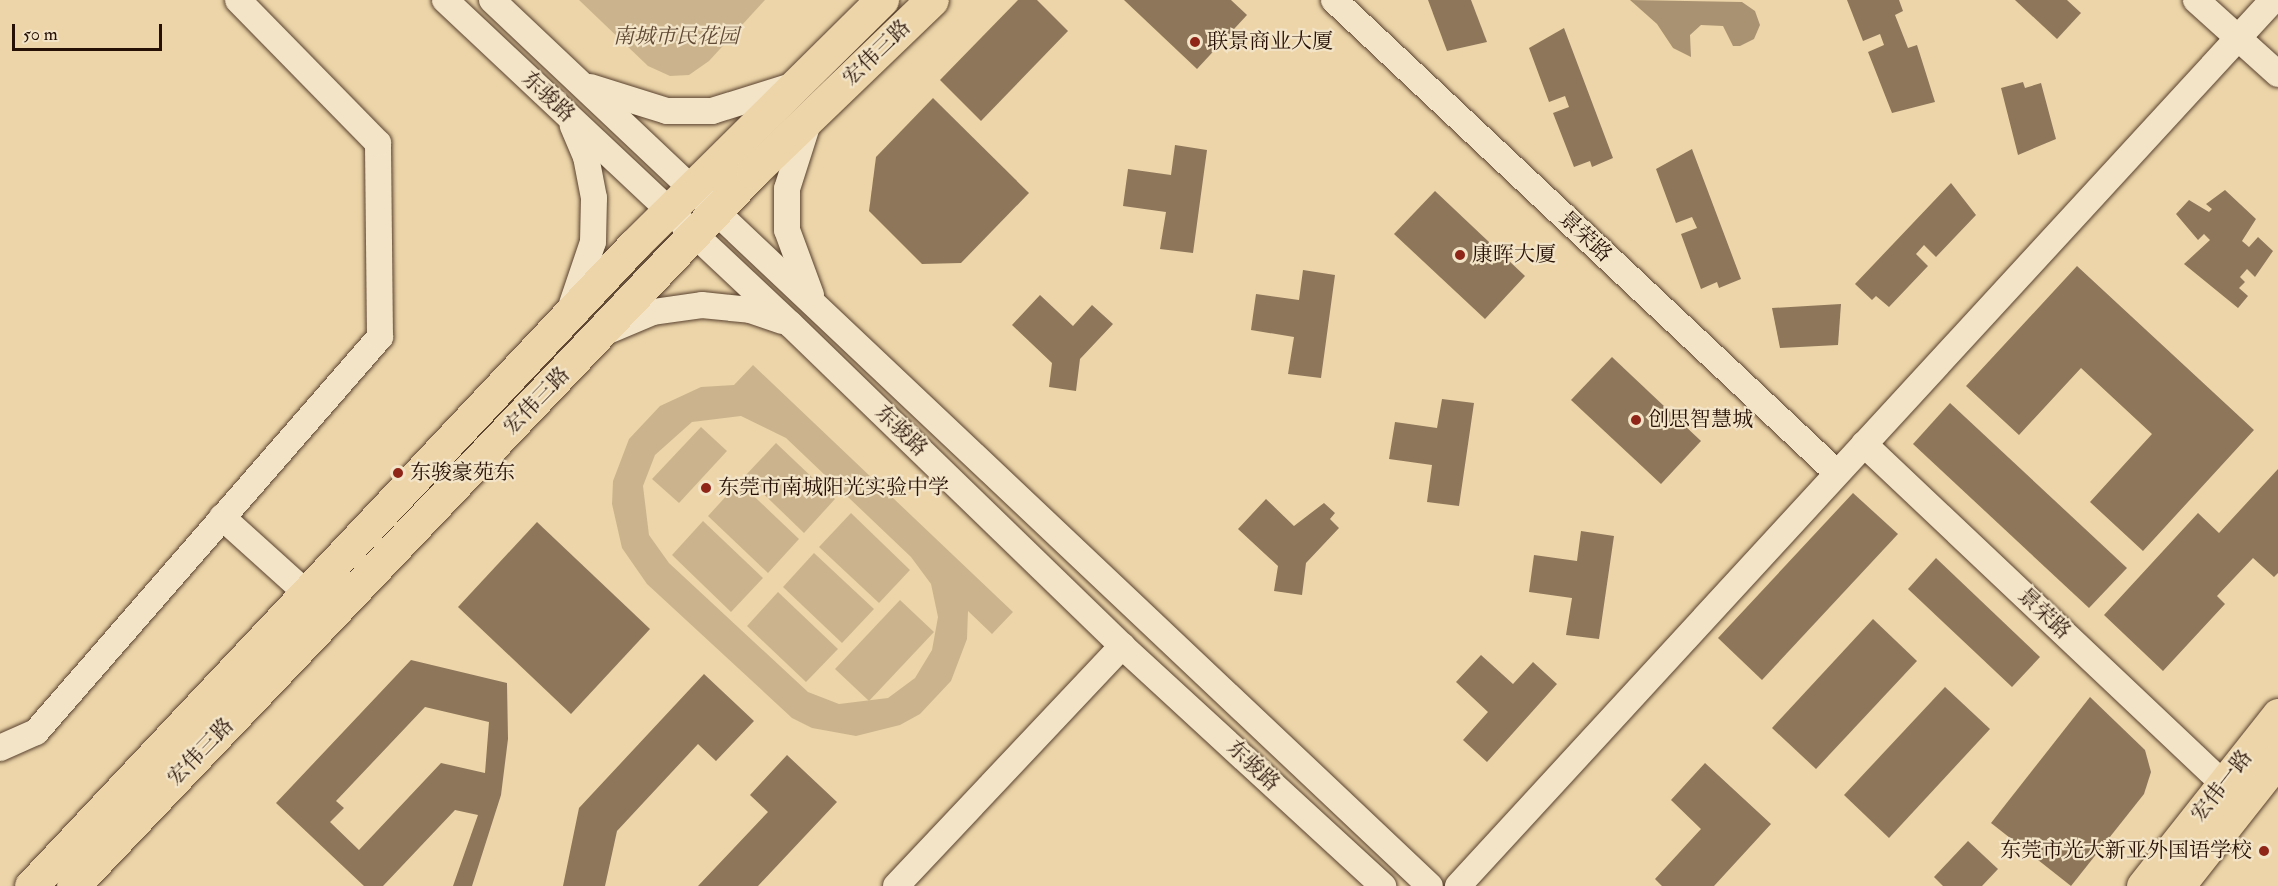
<!DOCTYPE html>
<meta charset="utf-8">
<style>
body{margin:0}
#map{position:relative;width:2278px;height:886px;overflow:hidden;background:#edd5a9;font-family:"IM FELL Double Pica","Noto Serif SC",serif}
div>[style]{position:absolute}
.green>*{inset:0;background:#cbb48d}
.water>*{inset:0;background:#a99271}
.building>*{inset:0;background:#8d765a}
.roads{filter:drop-shadow(0 0 2px #58412e) drop-shadow(0 0 2px #58412e)}
.minor>*{height:26px;margin:-13px;padding:0 13px;transform-origin:13px;border-radius:13px;background:#f3e4c7}
.major>*{height:33px;margin:-16.5px;padding:0 16.5px;transform-origin:16.5px;border-radius:16.5px;background:#edd5a9}
.dots>*{width:16px;height:16px;translate:-50% -50%;box-sizing:border-box;border:3px solid #f3e4c7;border-radius:50%}
span{translate:-50% -50%;white-space:nowrap;text-align:center;line-height:1.15;-webkit-text-stroke:4.5px #f3e4c7;paint-order:stroke}
.park-label{font-size:21px;color:#604935;font-style:italic}
.poi-label{font-size:21px;color:#261005}
.left{translate:0 -50%;text-align:left}
.right{translate:-100% -50%;text-align:right}
.street-label{font-size:21px;color:#261005}
.scale{position:absolute;left:12px;top:24px;width:150px;height:27px;box-sizing:border-box;border:3px solid #261005;border-top:0;padding-left:8px;font-size:18px;line-height:21px;white-space:nowrap;color:#261005;-webkit-text-stroke:4px #f3e4c7;paint-order:stroke}
</style>
<div id="map">
<div class="green">
<i style="clip-path:polygon(579px 0,765px 0,709px 61px,689px 75px,670px 76px,648px 66px)"></i>
<i style="clip-path:polygon(evenodd,753px 365px,1013px 612px,992px 634px,968px 611px,967px 639px,951px 681px,920px 714px,900px 725px,856px 736px,812px 728px,792px 718px,647px 584px,622px 548px,612px 504px,613px 481px,629px 439px,660px 406px,701px 387px,734px 385px,753px 365px,741px 416px,786px 438px,911px 557px,931px 584px,938px 617px,932px 650px,915px 678px,888px 698px,839px 704px,808px 692px,669px 563px,649px 535px,643px 486px,655px 455px,692px 422px,741px 416px)"></i>
<i style="clip-path:polygon(701px 427px,727px 451px,679px 503px,652px 479px)"></i>
<i style="clip-path:polygon(776px 443px,835px 499px,804px 533px,745px 476px)"></i>
<i style="clip-path:polygon(739px 482px,799px 539px,768px 573px,708px 516px)"></i>
<i style="clip-path:polygon(851px 513px,910px 570px,879px 603px,819px 547px)"></i>
<i style="clip-path:polygon(703px 521px,763px 578px,731px 612px,672px 555px)"></i>
<i style="clip-path:polygon(814px 553px,874px 609px,842px 643px,783px 587px)"></i>
<i style="clip-path:polygon(778px 592px,838px 649px,806px 682px,747px 626px)"></i>
<i style="clip-path:polygon(900px 600px,934px 632px,869px 701px,835px 669px)"></i>
</div>
<div class="water">
<i style="clip-path:polygon(1630px 0,1742px 2px,1755px 11px,1760px 25px,1754px 39px,1740px 46px,1733px 46px,1723px 26px,1701px 25px,1690px 35px,1691px 57px,1673px 48px,1657px 24px)"></i>
</div>
<div class="building">
<i style="clip-path:polygon(1018px 0,1037px 0,1068px 31px,981px 121px,940px 80px)"></i>
<i style="clip-path:polygon(1124px 0,1231px 0,1247px 15px,1197px 69px)"></i>
<i style="clip-path:polygon(1428px 0,1471px 0,1487px 42px,1447px 51px)"></i>
<i style="clip-path:polygon(1847px 0,1899px 0,1903px 11px,1895px 15px,1908px 48px,1917px 45px,1935px 102px,1892px 113px,1868px 52px,1884px 45px,1880px 34px,1863px 41px)"></i>
<i style="clip-path:polygon(2015px 0,2067px 0,2081px 13px,2057px 39px)"></i>
<i style="clip-path:polygon(1564px 28px,1613px 158px,1592px 167px,1590px 161px,1574px 167px,1553px 113px,1569px 107px,1565px 96px,1549px 102px,1529px 48px)"></i>
<i style="clip-path:polygon(2023px 82px,2025px 88px,2041px 83px,2056px 139px,2018px 155px,2001px 88px)"></i>
<i style="clip-path:polygon(933px 98px,1029px 193px,961px 263px,922px 264px,869px 211px,876px 157px)"></i>
<i style="clip-path:polygon(1175px 145px,1207px 150px,1193px 253px,1160px 249px,1166px 212px,1123px 206px,1128px 169px,1171px 175px)"></i>
<i style="clip-path:polygon(1692px 149px,1741px 279px,1719px 288px,1717px 282px,1701px 289px,1681px 234px,1697px 228px,1692px 217px,1676px 223px,1656px 169px)"></i>
<i style="clip-path:polygon(1951px 183px,1976px 215px,1936px 257px,1924px 245px,1916px 254px,1928px 266px,1889px 307px,1876px 296px,1872px 300px,1855px 284px)"></i>
<i style="clip-path:polygon(2225px 190px,2256px 219px,2242px 241px,2249px 247px,2258px 237px,2273px 251px,2255px 277px,2247px 269px,2240px 277px,2245px 282px,2239px 288px,2248px 296px,2238px 308px,2184px 264px,2210px 240px,2204px 234px,2198px 240px,2176px 214px,2189px 200px,2209px 212px,2212px 209px,2206px 204px)"></i>
<i style="clip-path:polygon(1435px 191px,1525px 276px,1485px 319px,1394px 234px)"></i>
<i style="clip-path:polygon(2077px 266px,2254px 430px,2143px 551px,2090px 502px,2152px 434px,2081px 368px,2019px 435px,1966px 386px)"></i>
<i style="clip-path:polygon(1303px 270px,1335px 275px,1321px 378px,1288px 374px,1294px 337px,1251px 330px,1256px 294px,1299px 300px)"></i>
<i style="clip-path:polygon(1040px 295px,1073px 326px,1092px 305px,1113px 324px,1080px 359px,1076px 391px,1049px 387px,1052px 363px,1012px 325px)"></i>
<i style="clip-path:polygon(1841px 304px,1838px 345px,1780px 348px,1772px 308px)"></i>
<i style="clip-path:polygon(1612px 357px,1701px 441px,1661px 484px,1571px 400px)"></i>
<i style="clip-path:polygon(1442px 399px,1474px 403px,1459px 506px,1427px 502px,1432px 465px,1389px 459px,1395px 422px,1437px 428px)"></i>
<i style="clip-path:polygon(1950px 403px,2127px 568px,2089px 608px,1913px 444px)"></i>
<i style="clip-path:polygon(2278px 469px,2278px 573px,2274px 577px,2253px 558px,2217px 596px,2225px 604px,2163px 671px,2104px 615px,2198px 513px,2219px 533px)"></i>
<i style="clip-path:polygon(1853px 493px,1898px 534px,1762px 680px,1718px 638px)"></i>
<i style="clip-path:polygon(1266px 499px,1294px 526px,1324px 503px,1335px 513px,1330px 519px,1339px 528px,1306px 563px,1302px 595px,1274px 591px,1278px 566px,1238px 529px)"></i>
<i style="clip-path:polygon(537px 522px,650px 629px,571px 714px,458px 607px)"></i>
<i style="clip-path:polygon(1581px 531px,1614px 536px,1599px 639px,1566px 635px,1572px 598px,1529px 592px,1534px 555px,1577px 561px)"></i>
<i style="clip-path:polygon(1936px 558px,2040px 657px,2012px 687px,1908px 589px)"></i>
<i style="clip-path:polygon(1873px 619px,1917px 661px,1816px 769px,1772px 728px)"></i>
<i style="clip-path:polygon(1481px 655px,1513px 684px,1533px 662px,1557px 684px,1487px 762px,1463px 740px,1488px 712px,1456px 682px)"></i>
<i style="clip-path:polygon(evenodd,411px 660px,507px 683px,508px 739px,501px 795px,472px 886px,453px 886px,478px 815px,455px 810px,383px 886px,364px 886px,276px 803px,411px 660px,425px 707px,489px 722px,485px 773px,441px 763px,359px 850px,330px 822px,344px 808px,336px 801px,425px 707px)"></i>
<i style="clip-path:polygon(704px 674px,754px 721px,716px 761px,698px 744px,617px 831px,605px 886px,563px 886px,579px 808px)"></i>
<i style="clip-path:polygon(1945px 687px,1990px 729px,1889px 838px,1844px 795px)"></i>
<i style="clip-path:polygon(2090px 697px,2145px 750px,2151px 772px,2144px 794px,2071px 886px,1991px 823px)"></i>
<i style="clip-path:polygon(787px 755px,837px 802px,758px 886px,698px 886px,768px 812px,750px 795px)"></i>
<i style="clip-path:polygon(1705px 763px,1771px 824px,1714px 886px,1662px 886px,1655px 879px,1701px 829px,1671px 800px)"></i>
<i style="clip-path:polygon(1968px 841px,1998px 869px,1982px 886px,1943px 886px,1934px 877px)"></i>
</div>
<div class="roads">
<div class="minor">
<i style="left:445px;top:0;width:473px;rotate:43.2deg"></i>
<i style="left:790px;top:324px;width:463px;rotate:44.1deg"></i>
<i style="left:1122px;top:646px;width:355px;rotate:42.6deg"></i>
<i style="left:492px;top:0;width:1290px;rotate:43.37deg"></i>
<i style="left:1334px;top:0;width:690px;rotate:43.24deg"></i>
<i style="left:2196px;top:0;width:110px;rotate:42.1deg"></i>
<i style="left:590px;top:87px;width:81px;rotate:17.3deg"></i>
<i style="left:667px;top:111px;width:45px"></i>
<i style="left:712px;top:111px;width:84px;rotate:-17.4deg"></i>
<i style="left:808px;top:123px;width:69px;rotate:107.7deg"></i>
<i style="left:787px;top:189px;width:41px;rotate:90deg"></i>
<i style="left:787px;top:230px;width:69px;rotate:69.7deg"></i>
<i style="left:572px;top:304px;width:65px;rotate:-71.3deg"></i>
<i style="left:593px;top:242px;width:44px;rotate:-88.7deg"></i>
<i style="left:594px;top:198px;width:42px;rotate:-101deg"></i>
<i style="left:586px;top:157px;width:34px;rotate:-113deg"></i>
<i style="left:603px;top:333px;width:54px;rotate:-22.8deg"></i>
<i style="left:653px;top:312px;width:49px;rotate:-8.1deg"></i>
<i style="left:702px;top:305px;width:48px;rotate:5.9deg"></i>
<i style="left:750px;top:310px;width:34px;rotate:19deg"></i>
<i style="left:1864px;top:444px;width:495px;rotate:43.4deg"></i>
<i style="left:222px;top:517px;width:113px;rotate:42.1deg"></i>
<i style="left:0;top:748px;width:39px;rotate:-24deg"></i>
<i style="left:36px;top:732px;width:524px;rotate:-48.95deg"></i>
<i style="left:380px;top:337px;width:194px;rotate:-90.6deg"></i>
<i style="left:378px;top:143px;width:200px;rotate:-134.4deg"></i>
<i style="left:896px;top:886px;width:330px;rotate:-46.7deg"></i>
<i style="left:1458px;top:886px;width:1204px;rotate:-47.39deg"></i>
</div>
<div class="major">
<i style="left:31px;top:886px;width:880px;rotate:-46.75deg"></i>
<i style="left:634px;top:245px;width:349px;rotate:-44.7deg"></i>
<i style="left:73px;top:886px;width:986px;rotate:-46.4deg"></i>
<i style="left:753px;top:172px;width:248px;rotate:-43.9deg"></i>
<i style="left:2143px;top:886px;width:218px;rotate:-51.7deg"></i>
<i style="left:2178px;top:886px;width:162px;rotate:-51.8deg"></i>
</div>
</div>
<div class="dots">
<i style="left:1195px;top:42px;background:#8f2418"></i>
<i style="left:1460px;top:255px;background:#8f2418"></i>
<i style="left:1636px;top:420px;background:#8f2418"></i>
<i style="left:398px;top:473px;background:#8f2418"></i>
<i style="left:706px;top:488px;background:#8f2418"></i>
<i style="left:2264px;top:851px;background:#8f2418"></i>
</div>
<div class="park-label">
<span style="left:676px;top:37px">南城市民花园</span>
</div>
<div class="poi-label">
<span class="left" style="left:1207px;top:42px">联景商业大厦</span>
<span class="left" style="left:1472px;top:255px">康晖大厦</span>
<span class="left" style="left:1648px;top:420px">创思智慧城</span>
<span class="left" style="left:410px;top:473px">东骏豪苑东</span>
<span class="left" style="left:718px;top:488px">东莞市南城阳光实验中学</span>
<span class="right" style="left:2252px;top:851px">东莞市光大新亚外国语学校</span>
</div>
<div class="street-label">
<span style="left:877px;top:53px;rotate:-44deg">宏伟三路</span>
<span style="left:548px;top:97px;rotate:43deg">东骏路</span>
<span style="left:1585px;top:237px;rotate:43deg">景荣路</span>
<span style="left:537px;top:401px;rotate:-46deg">宏伟三路</span>
<span style="left:901px;top:431px;rotate:44deg">东骏路</span>
<span style="left:2044px;top:614px;rotate:43deg">景荣路</span>
<span style="left:201px;top:752px;rotate:-46deg">宏伟三路</span>
<span style="left:1253px;top:766px;rotate:43deg">东骏路</span>
<span style="left:2222px;top:786px;rotate:-52deg">宏伟一路</span>
</div>
<div class="scale">50 m</div>
</div>
